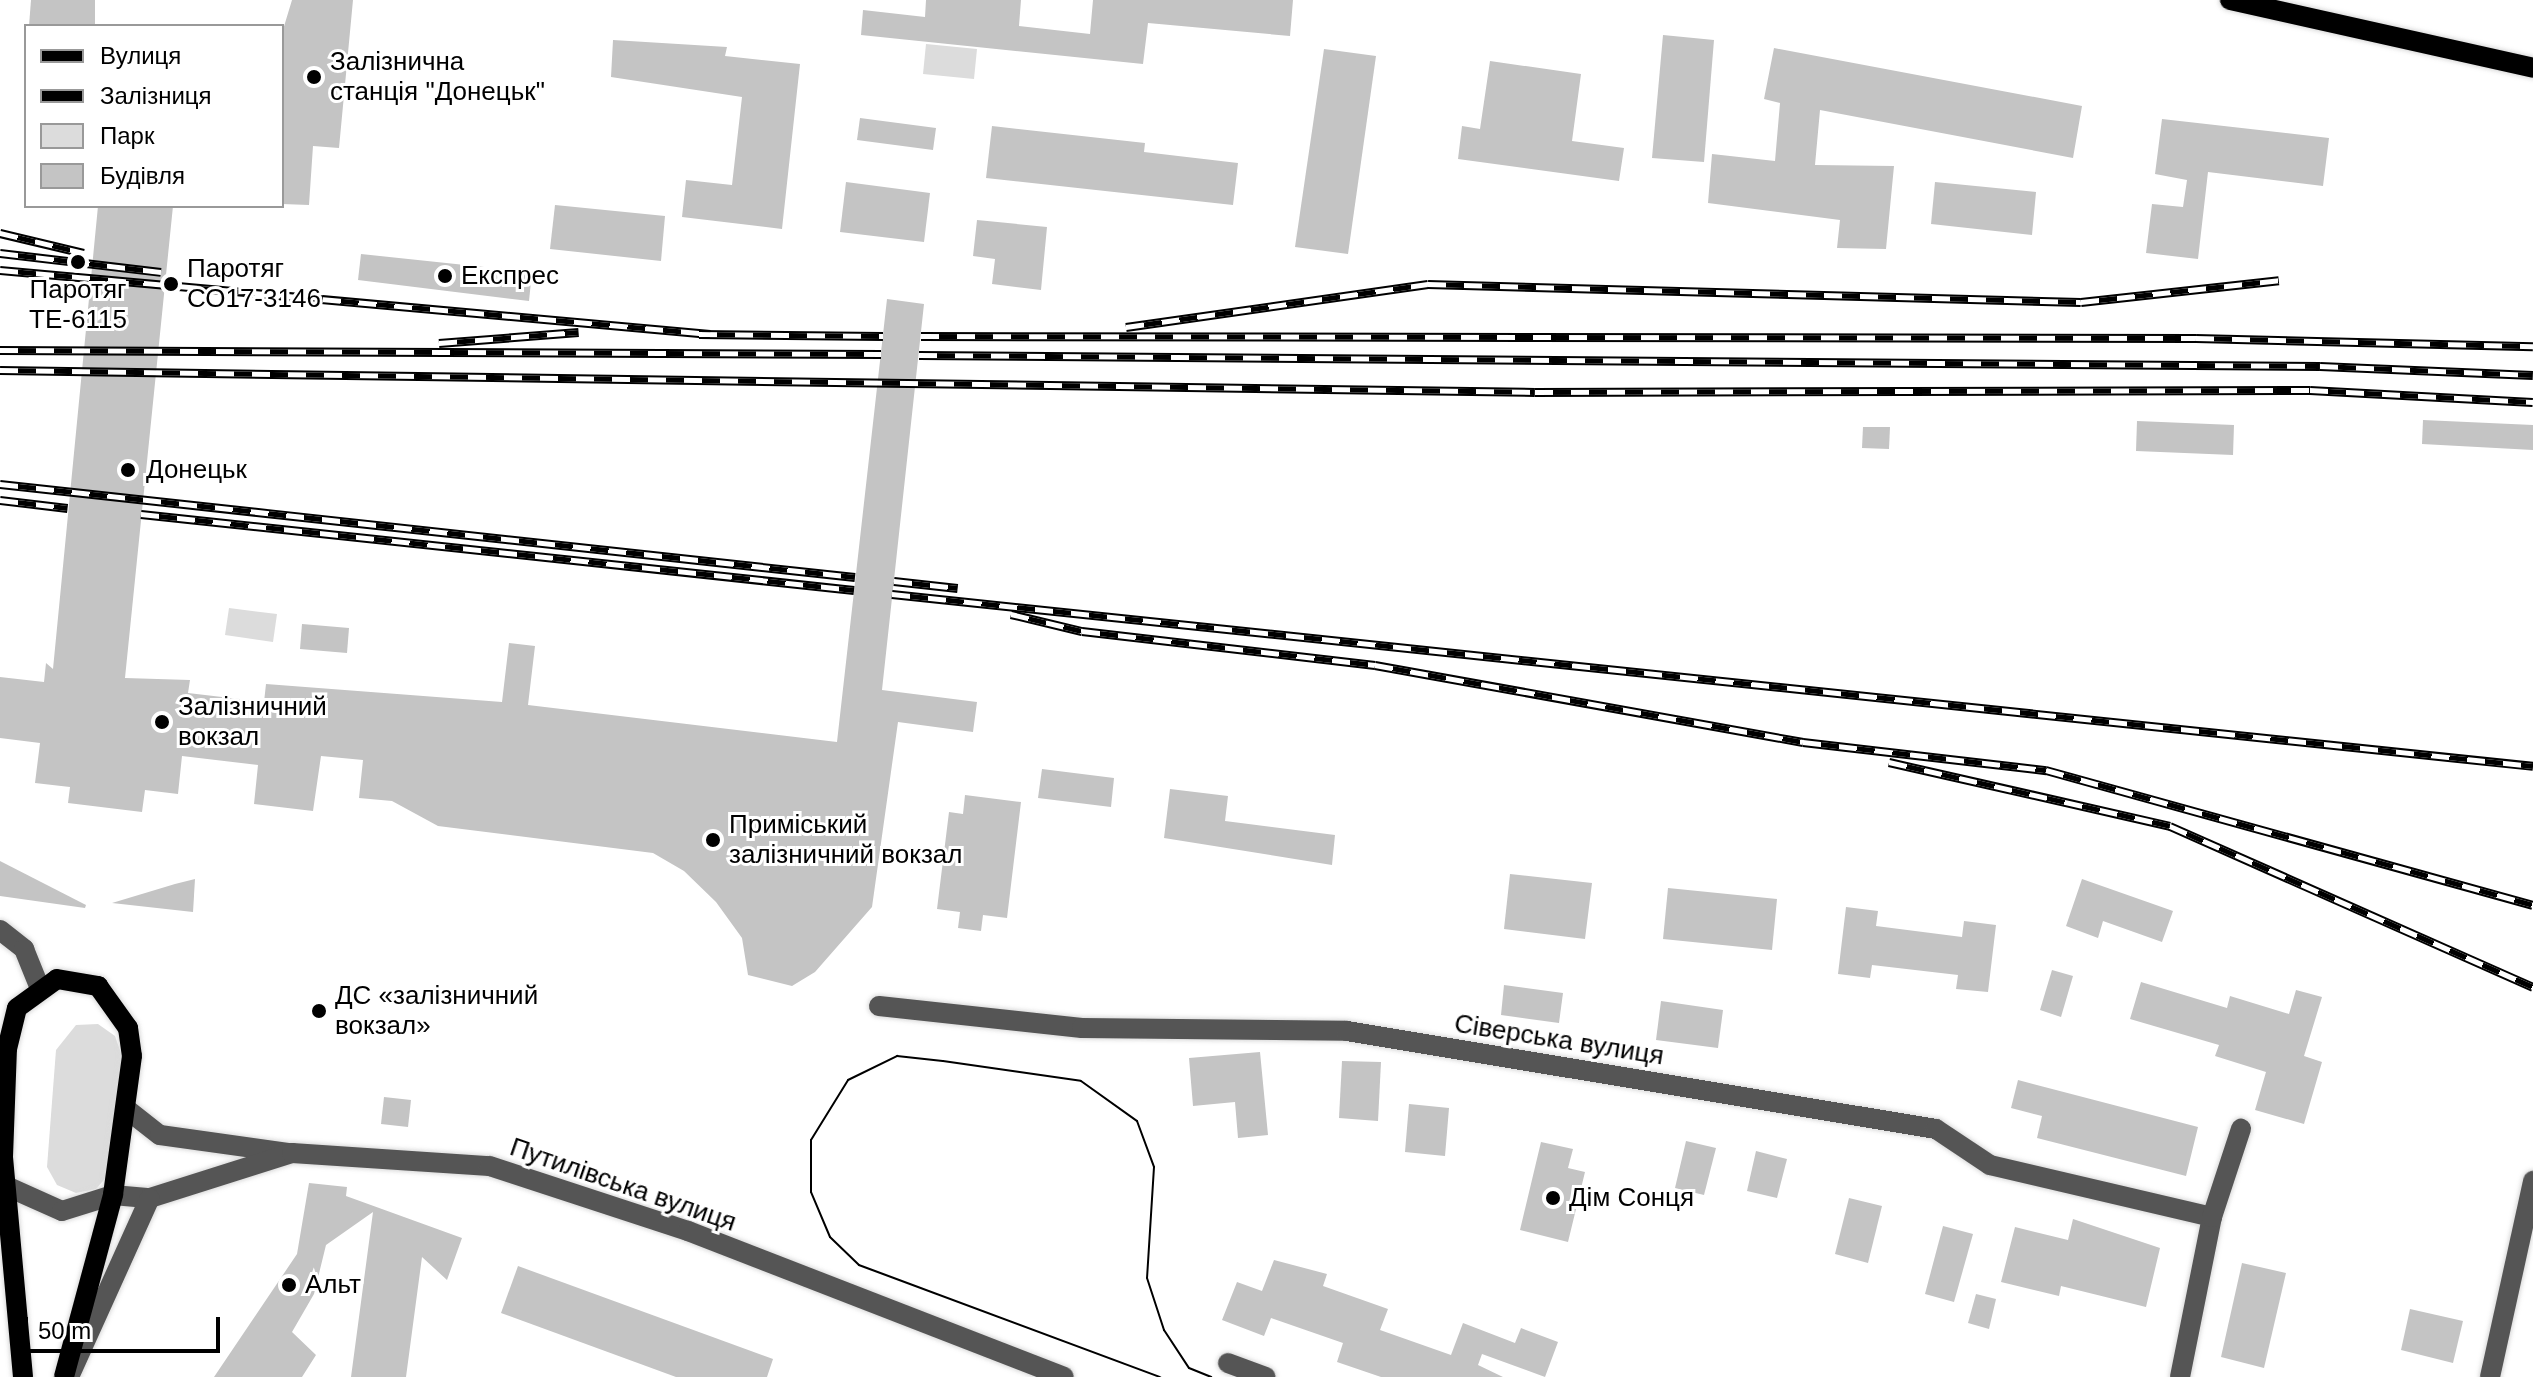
<!DOCTYPE html>
<meta charset="utf-8">
<style>
body{margin:0}
#map{position:relative;width:2533px;height:1377px;overflow:hidden;background:#fff;font-family:Arial,sans-serif}
div>[style]{position:absolute}
.green>*{inset:0;background:#dcdcdc}
.building>*{inset:0;background:#c4c4c4}
.roads{filter:drop-shadow(0 0 2px #dbdbdb) drop-shadow(0 0 2px #dbdbdb)}
.minor>*{height:20px;margin:-10px;padding:0 10px;transform-origin:10px;border-radius:10px;background:#555}
.major>*{height:20px;margin:-10px;padding:0 10px;transform-origin:10px;border-radius:10px;background:#000}
.tram>*{height:2px;margin:-1px;padding:0 1px;transform-origin:1px;border-radius:1px;background:#000}
.rail>*{height:9px;margin-top:-4.5px;transform-origin:0;background:repeating-linear-gradient(90deg,#fff 0 18px,#000 0 36px);box-sizing:border-box;border-block:2px solid #000}
.dots>*{width:22px;height:22px;translate:-50% -50%;box-sizing:border-box;border:4px solid #fff;border-radius:50%}
span{translate:-50% -50%;white-space:nowrap;text-align:center;line-height:1.15;-webkit-text-stroke:6px #fff;paint-order:stroke}
.poi-label{font-size:26px;color:#000}
.left{translate:0 -50%;text-align:left}
.street-label{font-size:26px;color:#000}
.legend{position:absolute;left:24px;top:24px;width:260px;height:184px;box-sizing:border-box;background:#fff;border:2px solid #999;margin:0;padding:10px 14px;list-style:none;font-size:24px;color:#000}
.legend li{display:flex;align-items:center;gap:16px;height:40px}
.legend b{width:40px;border:2px solid #999}
.scale{position:absolute;left:24px;top:1317px;width:196px;height:36px;box-sizing:border-box;border:4px solid #000;border-top:0;padding-left:10px;font-size:24px;line-height:28px;white-space:nowrap;color:#000;-webkit-text-stroke:6px #fff;paint-order:stroke}
</style>
<div id="map">
<div class="green">
<i style="clip-path:polygon(926px 44px,977px 49px,974px 79px,923px 74px)"></i>
<i style="clip-path:polygon(229px 608px,277px 614px,273px 642px,225px 635px)"></i>
<i style="clip-path:polygon(98px 1024px,115px 1036px,122px 1056px,110px 1173px,96px 1189px,76px 1193px,57px 1185px,47px 1167px,56px 1050px,76px 1025px)"></i>
</div>
<div class="building">
<i style="clip-path:polygon(31px 0,95px 0,95px 26px,29px 26px)"></i>
<i style="clip-path:polygon(292px 0,353px 0,339px 148px,313px 146px,309px 205px,282px 204px,282px 33px)"></i>
<i style="clip-path:polygon(926px 0,1021px 0,1019px 26px,1090px 34px,1093px 0,1293px 0,1290px 36px,1148px 23px,1143px 64px,861px 35px,863px 10px,925px 17px)"></i>
<i style="clip-path:polygon(1663px 35px,1714px 40px,1704px 162px,1652px 158px)"></i>
<i style="clip-path:polygon(613px 40px,727px 47px,725px 56px,800px 64px,782px 229px,682px 217px,686px 180px,732px 185px,742px 97px,611px 77px)"></i>
<i style="clip-path:polygon(1774px 48px,2082px 106px,2073px 158px,1820px 110px,1815px 165px,1894px 166px,1886px 249px,1837px 248px,1840px 220px,1708px 203px,1712px 154px,1775px 161px,1780px 103px,1764px 99px)"></i>
<i style="clip-path:polygon(1324px 49px,1376px 56px,1348px 254px,1295px 247px)"></i>
<i style="clip-path:polygon(1490px 61px,1581px 74px,1572px 141px,1624px 148px,1619px 181px,1458px 159px,1462px 126px,1480px 129px)"></i>
<i style="clip-path:polygon(860px 118px,936px 128px,933px 150px,857px 140px)"></i>
<i style="clip-path:polygon(2162px 119px,2329px 138px,2323px 186px,2208px 172px,2198px 259px,2146px 253px,2152px 204px,2183px 207px,2187px 180px,2155px 174px)"></i>
<i style="clip-path:polygon(992px 126px,1145px 143px,1144px 152px,1238px 163px,1233px 205px,986px 178px)"></i>
<i style="clip-path:polygon(846px 182px,930px 193px,924px 242px,840px 232px)"></i>
<i style="clip-path:polygon(1935px 182px,2036px 192px,2032px 235px,1931px 224px)"></i>
<i style="clip-path:polygon(555px 205px,665px 216px,661px 261px,550px 249px)"></i>
<i style="clip-path:polygon(98px 206px,173px 206px,125px 678px,190px 680px,188px 693px,264px 702px,266px 684px,502px 702px,509px 643px,535px 646px,528px 705px,837px 742px,887px 299px,924px 304px,882px 690px,977px 702px,973px 732px,898px 722px,872px 907px,815px 972px,792px 986px,748px 975px,742px 938px,716px 902px,684px 871px,653px 853px,438px 826px,392px 801px,359px 798px,363px 760px,321px 756px,313px 811px,254px 804px,258px 765px,182px 756px,178px 794px,145px 790px,142px 812px,68px 803px,70px 787px,35px 783px,40px 743px,0 738px,0 677px,44px 682px,46px 663px,53px 669px)"></i>
<i style="clip-path:polygon(977px 220px,1047px 227px,1041px 290px,992px 284px,995px 259px,973px 256px)"></i>
<i style="clip-path:polygon(361px 254px,532px 272px,529px 301px,358px 280px)"></i>
<i style="clip-path:polygon(2423px 420px,2533px 425px,2533px 450px,2422px 444px)"></i>
<i style="clip-path:polygon(2137px 421px,2234px 425px,2233px 455px,2136px 451px)"></i>
<i style="clip-path:polygon(1863px 427px,1890px 427px,1889px 449px,1862px 448px)"></i>
<i style="clip-path:polygon(302px 624px,349px 628px,347px 653px,300px 649px)"></i>
<i style="clip-path:polygon(1042px 769px,1114px 778px,1111px 807px,1038px 798px)"></i>
<i style="clip-path:polygon(1170px 789px,1228px 796px,1225px 821px,1335px 835px,1332px 865px,1164px 838px)"></i>
<i style="clip-path:polygon(965px 795px,1021px 802px,1007px 918px,983px 915px,981px 931px,958px 928px,960px 912px,937px 909px,949px 812px,963px 814px)"></i>
<i style="clip-path:polygon(0 861px,86px 905px,85px 908px,0 896px)"></i>
<i style="clip-path:polygon(1510px 874px,1592px 883px,1585px 939px,1504px 929px)"></i>
<i style="clip-path:polygon(195px 879px,193px 912px,112px 903px,175px 884px)"></i>
<i style="clip-path:polygon(2082px 879px,2173px 911px,2162px 942px,2103px 921px,2098px 938px,2066px 926px)"></i>
<i style="clip-path:polygon(1668px 888px,1777px 899px,1772px 950px,1663px 939px)"></i>
<i style="clip-path:polygon(1846px 907px,1878px 911px,1876px 926px,1962px 937px,1964px 921px,1996px 925px,1988px 992px,1956px 989px,1958px 975px,1872px 965px,1870px 978px,1838px 974px)"></i>
<i style="clip-path:polygon(2052px 970px,2073px 976px,2061px 1017px,2040px 1010px)"></i>
<i style="clip-path:polygon(2141px 982px,2227px 1008px,2230px 996px,2289px 1014px,2296px 990px,2322px 997px,2304px 1056px,2322px 1062px,2304px 1124px,2255px 1110px,2266px 1072px,2215px 1056px,2219px 1045px,2130px 1019px)"></i>
<i style="clip-path:polygon(1504px 985px,1563px 993px,1559px 1023px,1501px 1015px)"></i>
<i style="clip-path:polygon(1661px 1001px,1723px 1010px,1718px 1048px,1656px 1040px)"></i>
<i style="clip-path:polygon(1260px 1052px,1268px 1135px,1238px 1138px,1235px 1102px,1193px 1106px,1189px 1058px)"></i>
<i style="clip-path:polygon(1342px 1061px,1381px 1062px,1378px 1121px,1339px 1118px)"></i>
<i style="clip-path:polygon(2018px 1080px,2198px 1127px,2186px 1176px,2037px 1138px,2042px 1116px,2011px 1108px)"></i>
<i style="clip-path:polygon(384px 1097px,411px 1100px,408px 1127px,381px 1124px)"></i>
<i style="clip-path:polygon(1409px 1104px,1449px 1108px,1445px 1156px,1405px 1152px)"></i>
<i style="clip-path:polygon(1686px 1141px,1716px 1148px,1704px 1195px,1675px 1188px)"></i>
<i style="clip-path:polygon(1541px 1142px,1573px 1149px,1568px 1168px,1585px 1172px,1568px 1242px,1520px 1230px)"></i>
<i style="clip-path:polygon(1756px 1151px,1787px 1159px,1777px 1198px,1747px 1191px)"></i>
<i style="clip-path:polygon(309px 1183px,347px 1187px,346px 1196px,462px 1238px,447px 1280px,422px 1257px,406px 1377px,351px 1377px,373px 1212px,326px 1245px,314px 1294px,292px 1332px,316px 1355px,302px 1377px,214px 1377px,297px 1254px)"></i>
<i style="clip-path:polygon(1849px 1198px,1882px 1206px,1868px 1263px,1835px 1254px)"></i>
<i style="clip-path:polygon(2073px 1219px,2160px 1248px,2146px 1307px,2061px 1286px,2059px 1296px,2001px 1282px,2015px 1227px,2068px 1240px)"></i>
<i style="clip-path:polygon(1943px 1226px,1973px 1234px,1954px 1302px,1925px 1294px)"></i>
<i style="clip-path:polygon(1274px 1260px,1327px 1274px,1323px 1286px,1388px 1309px,1380px 1330px,1451px 1355px,1463px 1323px,1515px 1343px,1521px 1328px,1558px 1342px,1545px 1377px,1482px 1354px,1478px 1365px,1503px 1377px,1381px 1377px,1337px 1362px,1343px 1343px,1271px 1318px,1264px 1336px,1222px 1320px,1237px 1282px,1262px 1291px)"></i>
<i style="clip-path:polygon(2242px 1263px,2286px 1273px,2264px 1368px,2221px 1357px)"></i>
<i style="clip-path:polygon(518px 1266px,773px 1359px,767px 1377px,676px 1377px,501px 1313px)"></i>
<i style="clip-path:polygon(1976px 1294px,1996px 1299px,1989px 1329px,1968px 1323px)"></i>
<i style="clip-path:polygon(2410px 1309px,2463px 1321px,2453px 1363px,2401px 1350px)"></i>
</div>
<div class="roads">
<div class="minor">
<i style="left:0;top:930px;width:31px;rotate:38deg"></i>
<i style="left:24px;top:949px;width:40px;rotate:68deg"></i>
<i style="left:879px;top:1006px;width:204px;rotate:6.2deg"></i>
<i style="left:1082px;top:1028px;width:265px;rotate:0.6deg"></i>
<i style="left:1347px;top:1031px;width:597px;rotate:9.45deg"></i>
<i style="left:1936px;top:1129px;width:65px;rotate:33.7deg"></i>
<i style="left:1990px;top:1165px;width:228px;rotate:13.2deg"></i>
<i style="left:129px;top:1111px;width:39px;rotate:38deg"></i>
<i style="left:160px;top:1135px;width:129px;rotate:8deg"></i>
<i style="left:6px;top:1186px;width:61px;rotate:24.1deg"></i>
<i style="left:62px;top:1211px;width:53px;rotate:-17.4deg"></i>
<i style="left:113px;top:1195px;width:37px;rotate:5deg"></i>
<i style="left:150px;top:1198px;width:149px;rotate:-17.6deg"></i>
<i style="left:292px;top:1153px;width:198px;rotate:3.8deg"></i>
<i style="left:490px;top:1166px;width:208px;rotate:18.2deg"></i>
<i style="left:688px;top:1231px;width:403px;rotate:21.2deg"></i>
<i style="left:1228px;top:1363px;width:40px;rotate:20.2deg"></i>
<i style="left:69px;top:1377px;width:196px;rotate:-65.7deg"></i>
<i style="left:2180px;top:1377px;width:163px;rotate:-78.7deg"></i>
<i style="left:2212px;top:1217px;width:93px;rotate:-71.8deg"></i>
<i style="left:2490px;top:1377px;width:201px;rotate:-77.6deg"></i>
</div>
<div class="major">
<i style="left:2230px;top:0;width:311px;rotate:12.6deg"></i>
<i style="left:23px;top:1377px;width:221px;rotate:-95.2deg"></i>
<i style="left:3px;top:1157px;width:108px;rotate:-87.9deg"></i>
<i style="left:7px;top:1049px;width:42px;rotate:-76.3deg"></i>
<i style="left:17px;top:1008px;width:49px;rotate:-35.9deg"></i>
<i style="left:57px;top:979px;width:42px;rotate:9.7deg"></i>
<i style="left:98px;top:986px;width:52px;rotate:54.5deg"></i>
<i style="left:128px;top:1028px;width:28px;rotate:82deg"></i>
<i style="left:132px;top:1056px;width:140px;rotate:97.8deg"></i>
<i style="left:113px;top:1195px;width:188px;rotate:105.1deg"></i>
</div>
</div>
<div class="tram">
<i style="left:1160px;top:1377px;width:321px;rotate:-159.6deg"></i>
<i style="left:859px;top:1265px;width:40px;rotate:-136deg"></i>
<i style="left:830px;top:1237px;width:49px;rotate:-112.9deg"></i>
<i style="left:811px;top:1192px;width:52px;rotate:-90deg"></i>
<i style="left:811px;top:1140px;width:70px;rotate:-58.3deg"></i>
<i style="left:848px;top:1080px;width:55px;rotate:-26.1deg"></i>
<i style="left:897px;top:1056px;width:46px;rotate:6.2deg"></i>
<i style="left:943px;top:1061px;width:139px;rotate:8.2deg"></i>
<i style="left:1081px;top:1081px;width:69px;rotate:35.5deg"></i>
<i style="left:1137px;top:1121px;width:49px;rotate:69.7deg"></i>
<i style="left:1154px;top:1167px;width:111px;rotate:93.6deg"></i>
<i style="left:1147px;top:1278px;width:55px;rotate:71.9deg"></i>
<i style="left:1164px;top:1330px;width:45px;rotate:56.7deg"></i>
<i style="left:1189px;top:1368px;width:24px;rotate:22deg"></i>
</div>
<div class="rail">
<i style="left:0;top:233px;width:86px;rotate:13.4deg"></i>
<i style="left:0;top:253px;width:162px;rotate:6.7deg"></i>
<i style="left:0;top:270px;width:713px;rotate:5.15deg"></i>
<i style="left:1126px;top:327px;width:305px;rotate:-8.1deg"></i>
<i style="left:1428px;top:284px;width:653px;rotate:1.58deg"></i>
<i style="left:2081px;top:302px;width:199px;rotate:-6.3deg"></i>
<i style="left:699px;top:334px;width:184px;rotate:0.6deg"></i>
<i style="left:921px;top:336px;width:1275px;rotate:0.09deg"></i>
<i style="left:2196px;top:338px;width:337px;rotate:1.4deg"></i>
<i style="left:439px;top:343px;width:140px;rotate:-4.5deg"></i>
<i style="left:0;top:350px;width:881px;rotate:0.26deg"></i>
<i style="left:919px;top:355px;width:1401px;rotate:0.45deg"></i>
<i style="left:2320px;top:366px;width:213px;rotate:2.4deg"></i>
<i style="left:0;top:370px;width:1535px;rotate:0.82deg"></i>
<i style="left:1535px;top:392px;width:775px;rotate:-0.15deg"></i>
<i style="left:2310px;top:390px;width:223px;rotate:3.1deg"></i>
<i style="left:0;top:484px;width:860px;rotate:6.21deg"></i>
<i style="left:0;top:500px;width:68px;rotate:6.7deg"></i>
<i style="left:141px;top:514px;width:717px;rotate:6.08deg"></i>
<i style="left:894px;top:581px;width:64px;rotate:6.2deg"></i>
<i style="left:892px;top:594px;width:1650px;rotate:5.98deg"></i>
<i style="left:1011px;top:614px;width:73px;rotate:13.5deg"></i>
<i style="left:1082px;top:631px;width:295px;rotate:6.6deg"></i>
<i style="left:1375px;top:665px;width:435px;rotate:10.2deg"></i>
<i style="left:1803px;top:742px;width:245px;rotate:6.6deg"></i>
<i style="left:2046px;top:770px;width:505px;rotate:15.49deg"></i>
<i style="left:1889px;top:762px;width:288px;rotate:12.8deg"></i>
<i style="left:2170px;top:826px;width:397px;rotate:23.9deg"></i>
</div>
<div class="dots">
<i style="left:314px;top:77px;background:#000"></i>
<i style="left:78px;top:262px;background:#000"></i>
<i style="left:445px;top:276px;background:#000"></i>
<i style="left:171px;top:284px;background:#000"></i>
<i style="left:128px;top:470px;background:#000"></i>
<i style="left:162px;top:722px;background:#000"></i>
<i style="left:713px;top:840px;background:#000"></i>
<i style="left:319px;top:1011px;background:#000"></i>
<i style="left:1553px;top:1198px;background:#000"></i>
<i style="left:289px;top:1285px;background:#000"></i>
</div>
<div class="poi-label">
<span class="left" style="left:330px;top:77px">Залізнична<br>станція "Донецьк"</span>
<span class="left" style="left:187px;top:284px">Паротяг<br>СО17-3146</span>
<span class="left" style="left:461px;top:276px">Експрес</span>
<span style="left:78px;top:305px">Паротяг<br>ТЕ-6115</span>
<span class="left" style="left:146px;top:470px">Донецьк</span>
<span class="left" style="left:178px;top:722px">Залізничний<br>вокзал</span>
<span class="left" style="left:729px;top:840px">Приміський<br>залізничний вокзал</span>
<span class="left" style="left:335px;top:1011px">ДС «залізничний<br>вокзал»</span>
<span class="left" style="left:1569px;top:1198px">Дім Сонця</span>
<span class="left" style="left:305px;top:1285px">Альт</span>
</div>
<div class="street-label">
<span style="left:1559px;top:1040px;rotate:9deg">Сіверська вулиця</span>
<span style="left:623px;top:1185px;rotate:19deg">Путилівська вулиця</span>
</div>
<ul class="legend">
<li><b style="height:10px;background:#000"></b>Вулиця</li>
<li><b style="height:10px;background:#000"></b>Залізниця</li>
<li><b style="height:22px;background:#dcdcdc"></b>Парк</li>
<li><b style="height:22px;background:#c4c4c4"></b>Будівля</li>
</ul>
<div class="scale">50 m</div>
</div>
